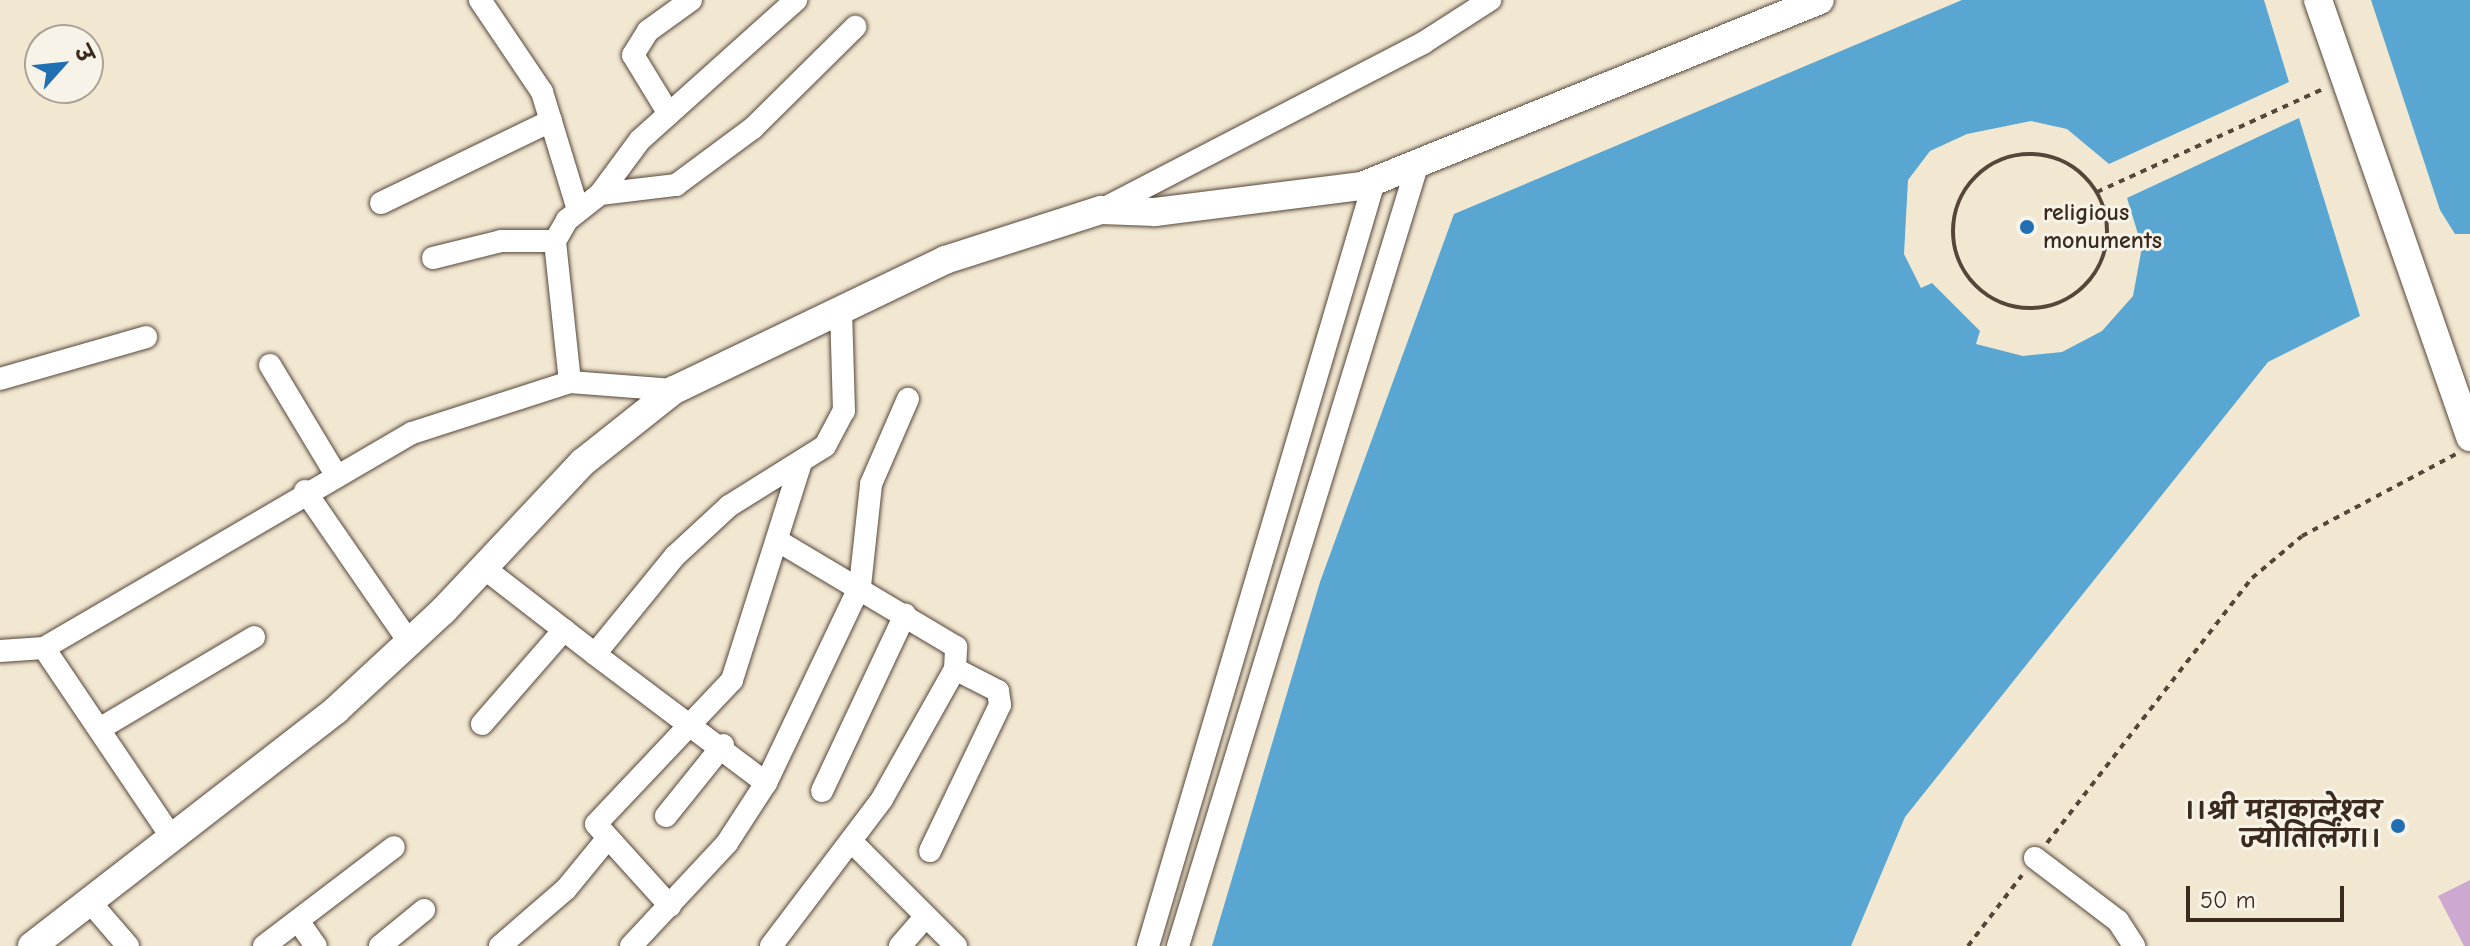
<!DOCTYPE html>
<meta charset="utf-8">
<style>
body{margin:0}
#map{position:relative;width:2470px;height:946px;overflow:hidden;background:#f2e8d2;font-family:"Comic Neue","Playpen Sans Deva",sans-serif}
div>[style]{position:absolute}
.water>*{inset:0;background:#58a6d1}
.building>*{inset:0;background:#cda8d0}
.path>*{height:4px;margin-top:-2px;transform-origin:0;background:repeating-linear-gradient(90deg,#564639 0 6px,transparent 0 12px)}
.path>.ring{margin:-2px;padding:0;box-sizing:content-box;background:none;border:4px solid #564639;border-radius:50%}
.roads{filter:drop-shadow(0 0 2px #564639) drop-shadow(0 0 2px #564639)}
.minor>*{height:22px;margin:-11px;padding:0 11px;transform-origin:11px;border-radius:11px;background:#fff}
.tertiary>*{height:28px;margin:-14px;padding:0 14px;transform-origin:14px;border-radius:14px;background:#fff}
.dots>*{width:22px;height:22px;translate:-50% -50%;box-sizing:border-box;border:4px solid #f7f3e8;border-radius:50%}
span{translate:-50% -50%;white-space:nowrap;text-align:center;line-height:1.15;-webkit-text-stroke:6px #f7f3e8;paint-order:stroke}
.poi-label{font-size:24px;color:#3b2a1e;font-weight:700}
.left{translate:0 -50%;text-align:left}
.right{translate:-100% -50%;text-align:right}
.north{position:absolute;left:24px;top:24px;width:80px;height:80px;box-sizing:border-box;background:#f7f3e8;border:2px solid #aca397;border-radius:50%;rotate:63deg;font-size:22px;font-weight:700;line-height:32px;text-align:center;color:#3b2a1e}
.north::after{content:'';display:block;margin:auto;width:28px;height:36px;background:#1f6fb2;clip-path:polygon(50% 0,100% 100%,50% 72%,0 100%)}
.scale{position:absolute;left:2186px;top:886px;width:158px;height:36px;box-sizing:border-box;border:4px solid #3b2a1e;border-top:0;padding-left:10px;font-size:24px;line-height:28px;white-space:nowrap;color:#3b2a1e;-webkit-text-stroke:6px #f7f3e8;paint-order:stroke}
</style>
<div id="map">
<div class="water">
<i style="clip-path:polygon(1962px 0,2264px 0,2289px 82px,2109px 164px,2067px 129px,2031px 121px,1967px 134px,1930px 151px,1908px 180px,1904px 254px,1921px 288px,1932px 283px,1980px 331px,1976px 344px,2023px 356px,2062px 352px,2102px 331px,2133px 296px,2142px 247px,2127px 198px,2299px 118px,2360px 316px,2268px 362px,1905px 817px,1851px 946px,1212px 946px,1320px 582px,1454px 214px)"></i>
<i style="clip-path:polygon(2371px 0,2470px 0,2470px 234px,2455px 234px,2440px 210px)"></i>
</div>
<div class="building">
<i style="clip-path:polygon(2470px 880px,2470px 946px,2464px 946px,2438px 896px)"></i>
</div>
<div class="path">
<i class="ring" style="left:1953px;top:154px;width:150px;height:150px"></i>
<i style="left:2097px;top:192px;width:251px;rotate:-24.5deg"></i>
<i style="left:2047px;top:843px;width:335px;rotate:-52.3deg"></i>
<i style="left:2252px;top:578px;width:65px;rotate:-40deg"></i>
<i style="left:2302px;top:536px;width:174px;rotate:-28deg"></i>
<i style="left:1968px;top:946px;width:89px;rotate:-52.7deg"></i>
</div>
<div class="roads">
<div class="minor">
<i style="left:480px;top:0;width:111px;rotate:56deg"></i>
<i style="left:542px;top:92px;width:123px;rotate:73deg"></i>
<i style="left:669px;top:114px;width:69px;rotate:-121.4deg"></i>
<i style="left:633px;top:55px;width:28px;rotate:-58deg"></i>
<i style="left:648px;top:31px;width:53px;rotate:-35.8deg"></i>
<i style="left:600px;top:194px;width:67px;rotate:-53.5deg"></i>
<i style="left:640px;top:140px;width:210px;rotate:-41.9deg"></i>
<i style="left:381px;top:203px;width:189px;rotate:-25.8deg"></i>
<i style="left:1101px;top:210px;width:363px;rotate:-27.4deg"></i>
<i style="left:1423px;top:43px;width:80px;rotate:-32.7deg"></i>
<i style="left:433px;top:258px;width:70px;rotate:-14deg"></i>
<i style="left:501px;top:241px;width:54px"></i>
<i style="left:270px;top:365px;width:128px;rotate:59deg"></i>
<i style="left:0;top:379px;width:152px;rotate:-16deg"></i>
<i style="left:570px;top:382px;width:142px;rotate:-96.1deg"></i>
<i style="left:555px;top:241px;width:24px;rotate:-60deg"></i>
<i style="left:567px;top:220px;width:42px;rotate:-38.2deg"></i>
<i style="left:600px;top:194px;width:77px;rotate:-6.8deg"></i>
<i style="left:676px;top:185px;width:96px;rotate:-36.5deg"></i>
<i style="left:753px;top:128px;width:144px;rotate:-44.7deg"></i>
<i style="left:305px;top:491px;width:183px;rotate:55.4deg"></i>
<i style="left:484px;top:568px;width:140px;rotate:37.8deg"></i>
<i style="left:44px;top:648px;width:229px;rotate:56deg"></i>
<i style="left:0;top:651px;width:44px;rotate:-3.9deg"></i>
<i style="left:44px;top:648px;width:426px;rotate:-30.3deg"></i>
<i style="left:412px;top:433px;width:166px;rotate:-17.9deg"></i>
<i style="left:570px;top:382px;width:104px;rotate:4.4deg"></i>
<i style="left:482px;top:724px;width:125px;rotate:-48.9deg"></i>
<i style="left:101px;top:728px;width:178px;rotate:-30.7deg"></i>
<i style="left:766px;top:783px;width:218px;rotate:-64.5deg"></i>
<i style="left:860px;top:586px;width:103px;rotate:-83.8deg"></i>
<i style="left:871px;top:484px;width:93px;rotate:-66.5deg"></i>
<i style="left:822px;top:791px;width:195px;rotate:-64.8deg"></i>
<i style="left:666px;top:816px;width:91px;rotate:-51.2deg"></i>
<i style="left:852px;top:842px;width:147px;rotate:45deg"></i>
<i style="left:930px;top:851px;width:162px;rotate:-64.4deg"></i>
<i style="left:1000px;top:705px;width:14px;rotate:-98deg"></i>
<i style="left:998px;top:691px;width:48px;rotate:-152.9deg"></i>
<i style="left:2035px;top:858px;width:104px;rotate:37.2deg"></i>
<i style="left:2118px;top:921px;width:30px;rotate:57deg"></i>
<i style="left:90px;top:902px;width:58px;rotate:49.2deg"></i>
<i style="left:670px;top:906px;width:110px;rotate:-132.1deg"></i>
<i style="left:596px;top:824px;width:198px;rotate:-46.6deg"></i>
<i style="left:732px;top:680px;width:225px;rotate:-72.4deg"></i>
<i style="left:299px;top:922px;width:29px;rotate:55deg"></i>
<i style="left:264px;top:946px;width:163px;rotate:-37.3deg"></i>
<i style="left:380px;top:946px;width:57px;rotate:-39.3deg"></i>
<i style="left:500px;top:946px;width:87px;rotate:-40.8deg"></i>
<i style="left:566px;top:889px;width:65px;rotate:-50.6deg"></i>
<i style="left:631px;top:946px;width:141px;rotate:-47deg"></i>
<i style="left:727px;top:843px;width:72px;rotate:-57deg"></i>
<i style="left:766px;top:783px;width:214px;rotate:-143deg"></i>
<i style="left:595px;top:654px;width:127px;rotate:-50.8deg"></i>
<i style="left:675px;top:556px;width:74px;rotate:-42.8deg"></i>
<i style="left:729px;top:506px;width:113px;rotate:-32deg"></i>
<i style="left:825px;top:446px;width:40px;rotate:-62deg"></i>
<i style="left:844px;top:411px;width:101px;rotate:-91.7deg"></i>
<i style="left:771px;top:946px;width:184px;rotate:-52.9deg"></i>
<i style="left:882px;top:799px;width:149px;rotate:-60.7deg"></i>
<i style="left:955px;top:669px;width:22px;rotate:-87deg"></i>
<i style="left:956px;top:647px;width:207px;rotate:-149.2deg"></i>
<i style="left:900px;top:946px;width:38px;rotate:-49deg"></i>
<i style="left:1148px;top:946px;width:797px;rotate:-73.52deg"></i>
<i style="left:1178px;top:946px;width:816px;rotate:-72.96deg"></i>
</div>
<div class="tertiary">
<i style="left:2318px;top:0;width:463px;rotate:70.8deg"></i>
<i style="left:32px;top:946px;width:385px;rotate:-37.8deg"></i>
<i style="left:336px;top:710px;width:146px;rotate:-42.8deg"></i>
<i style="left:443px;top:611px;width:204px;rotate:-46.8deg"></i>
<i style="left:583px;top:462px;width:116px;rotate:-38.4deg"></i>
<i style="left:674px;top:390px;width:301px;rotate:-25.6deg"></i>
<i style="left:945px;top:260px;width:164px;rotate:-17.8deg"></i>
<i style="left:1101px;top:210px;width:54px;rotate:2.1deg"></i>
<i style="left:1155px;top:212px;width:209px;rotate:-7.2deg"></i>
<i style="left:1362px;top:186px;width:494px;rotate:-22.1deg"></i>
</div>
</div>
<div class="dots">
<i style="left:2027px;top:227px;background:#1f6fb2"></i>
<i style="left:2398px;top:826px;background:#1f6fb2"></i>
</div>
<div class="poi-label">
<span class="left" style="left:2043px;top:227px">religious<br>monuments</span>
<span class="right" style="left:2382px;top:826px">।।श्री महाकालेश्वर<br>ज्योतिर्लिंग।।</span>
</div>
<div class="north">उ</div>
<div class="scale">50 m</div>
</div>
